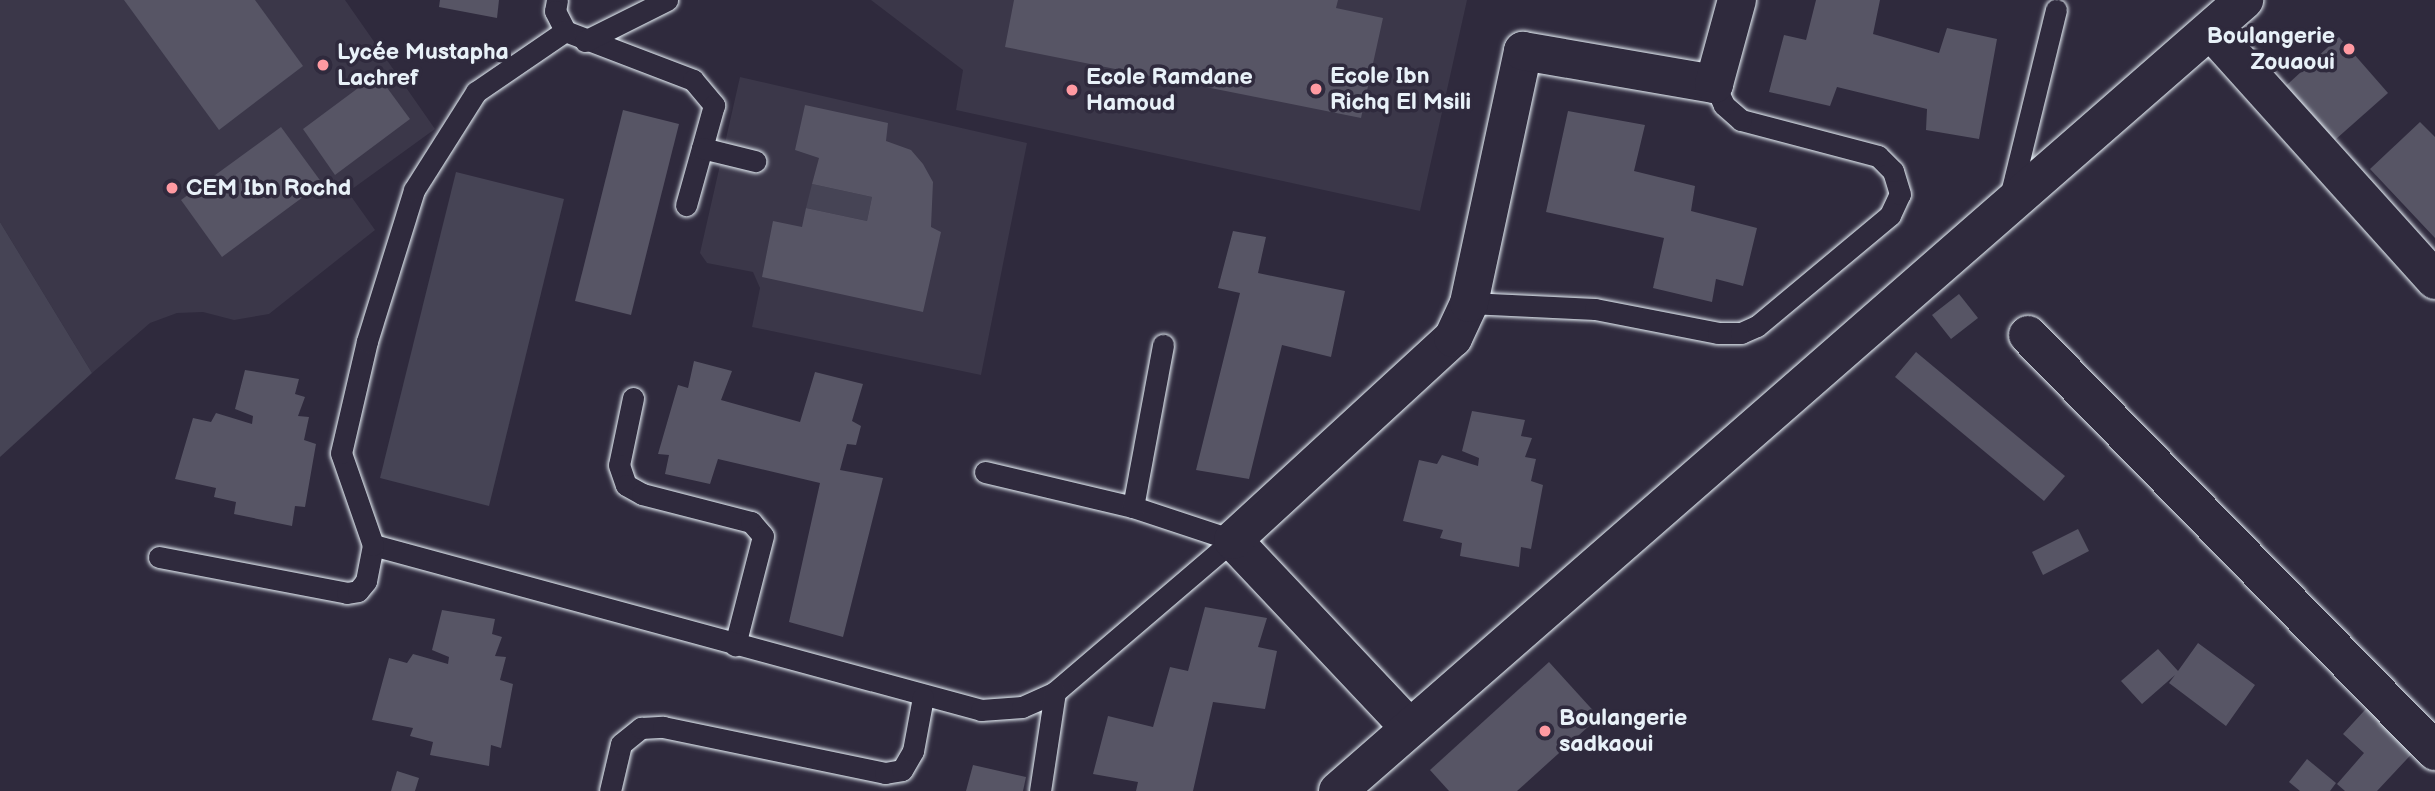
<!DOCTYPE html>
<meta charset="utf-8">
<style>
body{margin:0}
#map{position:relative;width:2435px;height:791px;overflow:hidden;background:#2f2a3d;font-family:"Balsamiq Sans",sans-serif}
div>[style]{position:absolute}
.built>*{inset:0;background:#3b3749}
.green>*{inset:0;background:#464455}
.building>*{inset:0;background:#575565}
.roads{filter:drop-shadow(0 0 2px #e8f1f8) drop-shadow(0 0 2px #e8f1f8)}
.service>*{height:21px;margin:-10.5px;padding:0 10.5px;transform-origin:10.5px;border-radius:10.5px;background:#2f2a3d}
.minor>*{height:38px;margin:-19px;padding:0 19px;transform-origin:19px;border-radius:19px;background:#2f2a3d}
.tertiary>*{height:38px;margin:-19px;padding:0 19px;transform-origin:19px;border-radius:19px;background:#2f2a3d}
.dots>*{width:19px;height:19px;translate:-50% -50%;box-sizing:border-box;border:4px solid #2f2a3d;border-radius:50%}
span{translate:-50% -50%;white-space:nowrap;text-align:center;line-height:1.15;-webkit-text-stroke:7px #2f2a3d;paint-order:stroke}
.poi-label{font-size:23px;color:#e8f1f8;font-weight:700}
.right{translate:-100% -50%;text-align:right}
.left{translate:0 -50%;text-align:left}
</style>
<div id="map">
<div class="built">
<i style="clip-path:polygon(0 0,345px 0,435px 129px,348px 192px,375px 230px,269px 314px,234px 320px,203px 312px,177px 313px,150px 323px,92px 373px,0 222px)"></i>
<i style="clip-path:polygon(871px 0,1467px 0,1420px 211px,956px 110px,963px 70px)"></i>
<i style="clip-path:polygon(740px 77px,1027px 143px,981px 375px,752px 327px,760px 288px,753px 272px,707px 263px,700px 253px)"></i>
</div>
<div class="green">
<i style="clip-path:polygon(456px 172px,564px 199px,489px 506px,380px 478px)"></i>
<i style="clip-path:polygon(812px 184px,872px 197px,867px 221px,806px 208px)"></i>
<i style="clip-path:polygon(0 222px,92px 373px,0 457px)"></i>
</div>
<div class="building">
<i style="clip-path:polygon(124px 0,255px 0,303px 66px,219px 130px)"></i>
<i style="clip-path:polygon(440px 0,499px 0,497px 18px,439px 7px)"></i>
<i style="clip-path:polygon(1014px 0,1338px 0,1336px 8px,1383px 18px,1361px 118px,1005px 47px)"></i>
<i style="clip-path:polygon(1816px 0,1880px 0,1873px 34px,1939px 53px,1947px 28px,1997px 39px,1979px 139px,1926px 130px,1927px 109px,1837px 87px,1830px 106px,1769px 92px,1784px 35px,1806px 40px)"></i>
<i style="clip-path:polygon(2339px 37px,2388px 93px,2327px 147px,2278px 93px)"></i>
<i style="clip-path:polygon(377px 74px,410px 119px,335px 175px,303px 129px)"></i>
<i style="clip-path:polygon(805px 105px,888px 123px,886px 141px,911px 150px,923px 164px,933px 182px,931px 227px,941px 232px,923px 312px,762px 277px,773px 221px,802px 227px,806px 208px,867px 221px,872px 197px,812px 184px,819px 158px,795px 150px)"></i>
<i style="clip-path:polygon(623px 110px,679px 124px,631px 315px,575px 301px)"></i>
<i style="clip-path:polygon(1568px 111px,1645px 125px,1634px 171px,1695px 186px,1691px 211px,1757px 228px,1743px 286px,1716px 279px,1712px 302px,1653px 288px,1664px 238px,1546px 212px)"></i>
<i style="clip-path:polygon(2420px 122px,2435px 137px,2435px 238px,2370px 169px)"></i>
<i style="clip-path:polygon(281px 127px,322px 183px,222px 257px,181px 200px)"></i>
<i style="clip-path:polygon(1233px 231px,1266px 237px,1258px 273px,1345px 291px,1331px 357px,1282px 345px,1249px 479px,1196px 470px,1240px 293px,1218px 288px)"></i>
<i style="clip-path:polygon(1959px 294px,1978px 318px,1951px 339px,1932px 315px)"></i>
<i style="clip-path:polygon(1916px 352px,2065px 476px,2044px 501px,1895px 377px)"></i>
<i style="clip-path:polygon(694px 361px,732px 371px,721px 400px,800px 422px,815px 372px,863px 384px,852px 421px,861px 426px,856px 445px,847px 444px,840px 470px,883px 478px,843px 637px,789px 622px,820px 483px,718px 459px,710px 484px,665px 474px,669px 455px,658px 454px,678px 385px,688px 388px)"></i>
<i style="clip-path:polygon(245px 370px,299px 379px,295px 394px,305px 397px,298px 416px,309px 417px,304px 440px,316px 444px,305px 507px,295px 506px,292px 526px,234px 514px,236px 502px,214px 497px,216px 488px,175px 479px,193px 418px,211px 422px,216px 413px,252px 424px,253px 416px,235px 409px)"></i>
<i style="clip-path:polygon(1472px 411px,1525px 420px,1521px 436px,1532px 438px,1525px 457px,1536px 459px,1531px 481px,1543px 485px,1531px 549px,1521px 547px,1519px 567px,1460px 556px,1462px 543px,1440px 538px,1443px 530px,1403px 521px,1419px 460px,1437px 464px,1442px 455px,1478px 466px,1479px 458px,1462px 451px)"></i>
<i style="clip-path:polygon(2078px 529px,2089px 551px,2043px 575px,2032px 552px)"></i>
<i style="clip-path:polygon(1205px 607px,1267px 618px,1258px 647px,1277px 651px,1265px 709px,1213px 702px,1193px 791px,1136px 791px,1138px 782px,1093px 774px,1108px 716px,1153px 727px,1170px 667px,1188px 671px)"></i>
<i style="clip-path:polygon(442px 610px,495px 619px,492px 634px,502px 637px,495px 656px,506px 657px,500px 680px,513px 684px,501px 748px,491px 745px,489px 766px,430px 755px,433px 742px,410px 736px,413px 728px,372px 720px,389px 658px,407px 663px,413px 654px,448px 664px,449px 657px,432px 650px)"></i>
<i style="clip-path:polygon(2198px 643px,2255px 685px,2226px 726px,2169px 683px,2175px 675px,2142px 704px,2121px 681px,2158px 649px,2178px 671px)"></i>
<i style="clip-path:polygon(1549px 662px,1599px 717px,1517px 791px,1449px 791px,1430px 770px)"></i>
<i style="clip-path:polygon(2374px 700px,2421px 744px,2377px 791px,2345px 791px,2337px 784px,2364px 753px,2343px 734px)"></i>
<i style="clip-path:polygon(2307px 759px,2336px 783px,2330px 791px,2300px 791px,2289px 782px)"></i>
<i style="clip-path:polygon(973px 765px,1026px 777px,1023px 791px,966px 791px)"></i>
<i style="clip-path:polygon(397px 771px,419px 778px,415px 791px,391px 791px)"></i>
</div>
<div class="roads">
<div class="service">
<i style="left:557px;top:0;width:11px;rotate:100deg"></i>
<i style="left:555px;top:11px;width:22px;rotate:63deg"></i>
<i style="left:565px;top:31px;width:137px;rotate:20.9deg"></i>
<i style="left:693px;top:80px;width:33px;rotate:50deg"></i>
<i style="left:714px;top:105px;width:104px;rotate:105.6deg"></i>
<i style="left:585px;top:41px;width:92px;rotate:-26.6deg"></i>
<i style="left:702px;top:148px;width:55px;rotate:13.8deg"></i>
<i style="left:2009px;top:201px;width:197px;rotate:-76.2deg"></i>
<i style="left:1469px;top:303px;width:126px;rotate:2.7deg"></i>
<i style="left:1595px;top:309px;width:125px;rotate:11deg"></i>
<i style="left:1718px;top:333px;width:23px"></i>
<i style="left:1741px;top:333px;width:17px;rotate:-24deg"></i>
<i style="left:1757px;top:326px;width:173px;rotate:-39.8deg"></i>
<i style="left:1890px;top:215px;width:23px;rotate:-65deg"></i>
<i style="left:1900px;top:194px;width:24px;rotate:-107deg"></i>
<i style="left:1893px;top:171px;width:21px;rotate:-135deg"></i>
<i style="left:1878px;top:156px;width:142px;rotate:-165.3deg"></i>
<i style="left:1741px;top:120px;width:23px;rotate:-139deg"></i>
<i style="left:1724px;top:105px;width:23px;rotate:-115deg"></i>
<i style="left:633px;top:398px;width:68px;rotate:101.8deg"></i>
<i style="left:619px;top:465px;width:21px;rotate:71deg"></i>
<i style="left:626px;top:485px;width:18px;rotate:29deg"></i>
<i style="left:642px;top:494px;width:113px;rotate:14.4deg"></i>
<i style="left:751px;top:522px;width:18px;rotate:49deg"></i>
<i style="left:763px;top:536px;width:113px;rotate:104.4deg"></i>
<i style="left:985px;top:472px;width:152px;rotate:13.3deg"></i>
<i style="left:1133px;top:507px;width:105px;rotate:18.3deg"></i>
<i style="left:1133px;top:507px;width:165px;rotate:-79.5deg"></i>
<i style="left:373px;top:545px;width:630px;rotate:15.18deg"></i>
<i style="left:981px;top:710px;width:41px;rotate:-4.2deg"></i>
<i style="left:1022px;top:707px;width:36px;rotate:-24deg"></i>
<i style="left:1055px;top:692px;width:234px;rotate:-40.5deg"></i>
<i style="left:159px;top:557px;width:191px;rotate:10.8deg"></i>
<i style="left:347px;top:593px;width:11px;rotate:-10deg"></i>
<i style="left:358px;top:591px;width:13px;rotate:-51deg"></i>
<i style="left:366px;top:581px;width:37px;rotate:-79deg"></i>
<i style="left:373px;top:545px;width:97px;rotate:-109.2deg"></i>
<i style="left:341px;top:453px;width:115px;rotate:-76.9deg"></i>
<i style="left:367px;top:341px;width:158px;rotate:-72.7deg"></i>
<i style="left:414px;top:190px;width:116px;rotate:-57.7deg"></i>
<i style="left:476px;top:92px;width:108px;rotate:-34.4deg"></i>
<i style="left:610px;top:791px;width:48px;rotate:-76.8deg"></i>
<i style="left:621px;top:744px;width:26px;rotate:-39deg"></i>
<i style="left:641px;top:728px;width:22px;rotate:-3deg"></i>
<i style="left:663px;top:727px;width:227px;rotate:11.7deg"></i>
<i style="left:885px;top:773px;width:17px;rotate:-10deg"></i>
<i style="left:902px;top:770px;width:22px;rotate:-60deg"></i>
<i style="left:913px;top:751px;width:55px;rotate:-79.5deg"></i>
<i style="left:1040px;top:791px;width:100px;rotate:-81.4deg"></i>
</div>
<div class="minor">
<i style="left:2211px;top:31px;width:335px;rotate:48deg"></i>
<i style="left:2028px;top:335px;width:582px;rotate:45.63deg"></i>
<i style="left:1408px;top:726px;width:255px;rotate:-133.3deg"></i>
<i style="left:1233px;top:540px;width:299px;rotate:-42.6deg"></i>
<i style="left:1453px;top:338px;width:38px;rotate:-65deg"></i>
<i style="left:1469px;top:303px;width:258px;rotate:-77.9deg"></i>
<i style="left:1523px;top:51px;width:194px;rotate:9.8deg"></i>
<i style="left:1714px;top:84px;width:87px;rotate:-74.7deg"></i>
</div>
<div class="tertiary">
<i style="left:1338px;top:791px;width:1203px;rotate:-41.12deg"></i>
</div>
</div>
<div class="dots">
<i style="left:2349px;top:49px;background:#ff9aa2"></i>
<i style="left:323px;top:65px;background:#ff9aa2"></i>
<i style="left:1316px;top:89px;background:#ff9aa2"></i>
<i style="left:1072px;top:90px;background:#ff9aa2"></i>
<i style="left:172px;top:188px;background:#ff9aa2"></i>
<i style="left:1545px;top:731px;background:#ff9aa2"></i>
</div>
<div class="poi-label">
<span class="right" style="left:2335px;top:49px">Boulangerie<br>Zouaoui</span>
<span class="left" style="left:337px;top:65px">Lycée Mustapha<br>Lachref</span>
<span class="left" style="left:1330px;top:89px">Ecole Ibn<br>Richq El Msili</span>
<span class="left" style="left:1086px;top:90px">Ecole Ramdane<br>Hamoud</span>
<span class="left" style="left:186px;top:188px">CEM Ibn Rochd</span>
<span class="left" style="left:1559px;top:731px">Boulangerie<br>sadkaoui</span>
</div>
</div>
